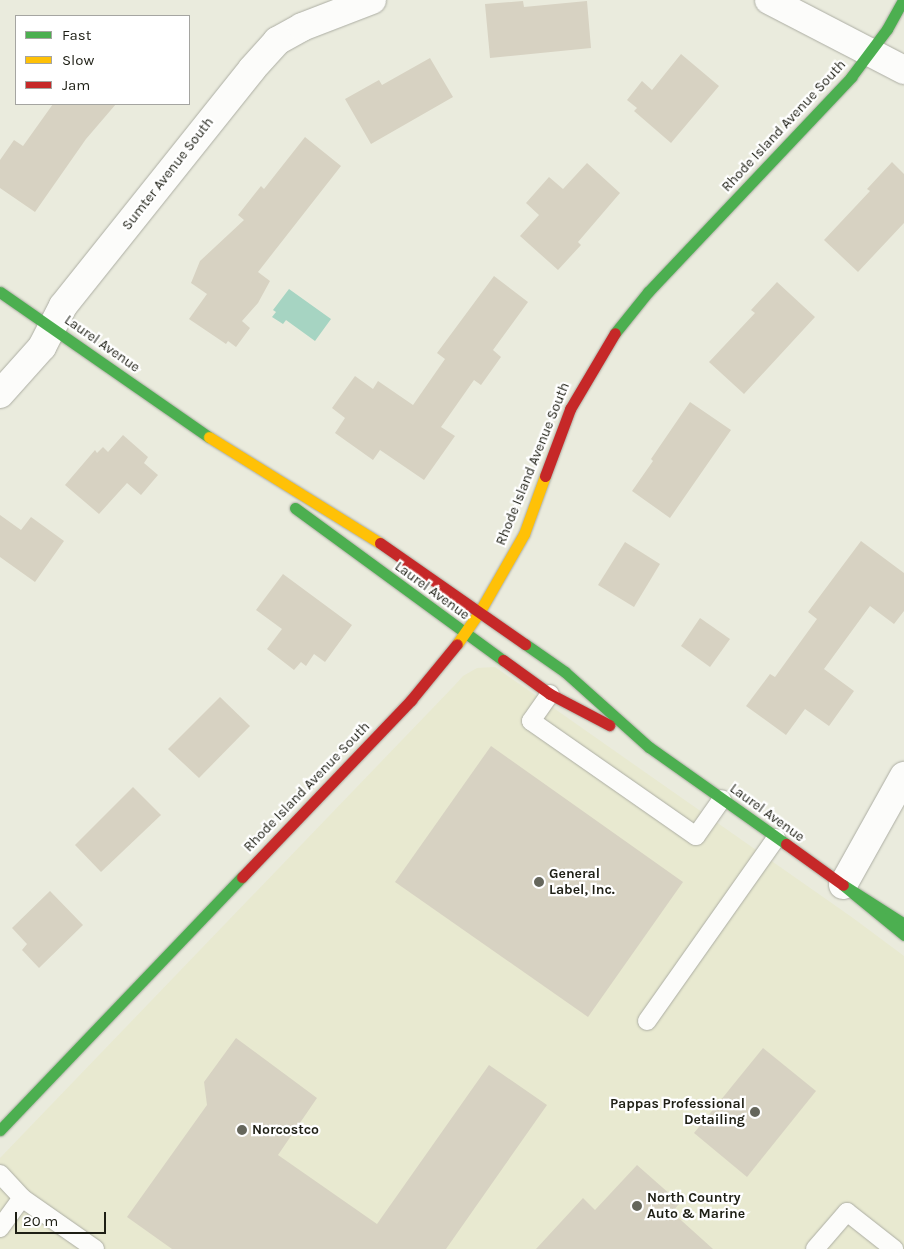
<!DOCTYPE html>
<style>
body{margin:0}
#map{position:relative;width:904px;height:1249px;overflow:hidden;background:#eaebdd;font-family:Karla,sans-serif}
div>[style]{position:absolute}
.built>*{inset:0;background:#e8e9d0}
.water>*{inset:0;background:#a6d4c2}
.building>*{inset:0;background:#d7d2c2}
.roads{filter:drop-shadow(0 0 1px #acada3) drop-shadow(0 0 1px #acada3)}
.lane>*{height:18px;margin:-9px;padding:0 9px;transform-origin:9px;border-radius:9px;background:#fcfcfa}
.street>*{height:28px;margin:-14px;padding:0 14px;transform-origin:14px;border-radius:14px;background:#fcfcfa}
.fast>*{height:11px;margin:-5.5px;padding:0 5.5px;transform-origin:5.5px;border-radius:5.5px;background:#4caf50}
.slow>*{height:11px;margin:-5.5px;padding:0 5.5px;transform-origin:5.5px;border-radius:5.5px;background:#ffc107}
.jam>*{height:11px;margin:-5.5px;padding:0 5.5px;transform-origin:5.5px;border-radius:5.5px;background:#c62828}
.dots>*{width:14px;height:14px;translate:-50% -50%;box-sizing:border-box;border:2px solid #fff;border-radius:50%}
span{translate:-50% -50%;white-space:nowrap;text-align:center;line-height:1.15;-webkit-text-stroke:4.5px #fff;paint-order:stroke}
.street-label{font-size:14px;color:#1e1f15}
.poi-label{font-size:14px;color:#1e1f15;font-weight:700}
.left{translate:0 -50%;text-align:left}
.right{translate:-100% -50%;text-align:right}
.legend{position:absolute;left:15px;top:15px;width:175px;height:90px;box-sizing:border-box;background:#fff;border:1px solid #a5a5a1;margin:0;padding:6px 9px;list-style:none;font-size:15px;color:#1e1f15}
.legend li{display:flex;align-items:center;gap:10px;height:25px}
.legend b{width:25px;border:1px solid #a5a5a1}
.scale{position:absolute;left:15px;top:1212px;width:91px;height:22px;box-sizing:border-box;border:2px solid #1e1f15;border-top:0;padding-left:6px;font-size:15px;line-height:18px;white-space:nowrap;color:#1e1f15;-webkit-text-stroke:4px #fff;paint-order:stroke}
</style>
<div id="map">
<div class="built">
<i style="clip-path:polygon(495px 667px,853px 918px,904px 956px,904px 1249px,0 1249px,0 1158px,454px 686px,463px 676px,477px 668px)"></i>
</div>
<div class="water">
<i style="clip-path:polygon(289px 289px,331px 319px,315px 341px,286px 320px,283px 324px,272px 317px,276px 312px,273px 310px)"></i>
</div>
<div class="building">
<i style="clip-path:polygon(523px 1px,524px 7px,587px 1px,591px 48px,490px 58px,485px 4px)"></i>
<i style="clip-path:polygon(681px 54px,719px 86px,671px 143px,634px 111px,637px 108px,627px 100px,642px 81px,652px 90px)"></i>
<i style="clip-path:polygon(430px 58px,453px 97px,371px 144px,345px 99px,379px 80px,382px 85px)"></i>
<i style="clip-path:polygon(53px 104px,116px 104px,86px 139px,35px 212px,0 188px,0 160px,14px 140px,23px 146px)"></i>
<i style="clip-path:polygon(305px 137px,341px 166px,258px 272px,270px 281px,258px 303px,242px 321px,250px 328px,236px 347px,228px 341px,226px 344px,189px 319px,207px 294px,191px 283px,200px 261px,244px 220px,238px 215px,261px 186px,264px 189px)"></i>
<i style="clip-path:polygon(892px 162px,904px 174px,904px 223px,858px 272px,824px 240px,870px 191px,867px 189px)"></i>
<i style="clip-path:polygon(587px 163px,620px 193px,578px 242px,581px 245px,558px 270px,520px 236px,539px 215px,526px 203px,549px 177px,563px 189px)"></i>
<i style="clip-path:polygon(494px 276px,528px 302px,493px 350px,501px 357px,481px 385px,474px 380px,441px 427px,455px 436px,424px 480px,380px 450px,373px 460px,335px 433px,345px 418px,332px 408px,355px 376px,373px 389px,378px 381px,413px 405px,445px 359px,437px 353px)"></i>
<i style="clip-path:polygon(777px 282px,815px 317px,744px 394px,709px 362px,755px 313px,751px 310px)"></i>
<i style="clip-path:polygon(690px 402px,731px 430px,670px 518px,632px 491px,653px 461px,651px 459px)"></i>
<i style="clip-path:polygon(123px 435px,148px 457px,144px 463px,158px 475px,141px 495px,127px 483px,99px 514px,65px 485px,95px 450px,97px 453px,103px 447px,108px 452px)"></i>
<i style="clip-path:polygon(0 515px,21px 530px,31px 517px,64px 541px,35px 582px,0 557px)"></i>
<i style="clip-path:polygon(861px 541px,904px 573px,904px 611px,894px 624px,870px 606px,824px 669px,854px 691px,829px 726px,805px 709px,786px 735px,746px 706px,770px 674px,775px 677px,817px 619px,808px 612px)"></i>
<i style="clip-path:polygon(625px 542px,660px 564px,634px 607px,598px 585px)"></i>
<i style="clip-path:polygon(283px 574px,352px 625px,325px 662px,314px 654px,306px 666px,301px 662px,294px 670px,267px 649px,282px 629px,256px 610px)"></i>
<i style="clip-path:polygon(700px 618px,730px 639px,710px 667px,681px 646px)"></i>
<i style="clip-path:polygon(220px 697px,250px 726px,199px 778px,168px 749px)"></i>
<i style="clip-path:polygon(491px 746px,683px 882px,588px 1017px,395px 882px)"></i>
<i style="clip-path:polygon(133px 787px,161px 815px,101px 872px,75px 845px)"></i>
<i style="clip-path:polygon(50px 891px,83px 925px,39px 968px,22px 950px,27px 944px,12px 928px)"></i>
<i style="clip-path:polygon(236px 1038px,317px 1098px,278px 1155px,377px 1224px,489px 1065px,547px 1105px,446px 1249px,172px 1249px,127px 1217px,207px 1105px,204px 1082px)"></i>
<i style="clip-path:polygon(763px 1048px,816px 1091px,747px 1177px,694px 1133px)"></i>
<i style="clip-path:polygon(637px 1165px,680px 1203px,672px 1212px,713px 1249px,536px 1249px,583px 1198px,595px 1210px)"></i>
</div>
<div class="roads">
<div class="lane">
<i style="left:550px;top:694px;width:33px;rotate:125deg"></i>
<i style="left:531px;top:721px;width:201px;rotate:34.9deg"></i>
<i style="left:696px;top:836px;width:45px;rotate:-54.9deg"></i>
<i style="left:647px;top:1021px;width:224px;rotate:-54.8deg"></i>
<i style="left:0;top:1174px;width:33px;rotate:47deg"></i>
<i style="left:22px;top:1198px;width:89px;rotate:34.9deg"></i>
<i style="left:0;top:1228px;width:37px;rotate:-54deg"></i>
<i style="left:815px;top:1249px;width:49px;rotate:-49.1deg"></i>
<i style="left:847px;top:1212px;width:60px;rotate:38.2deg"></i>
</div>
<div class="street">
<i style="left:769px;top:0;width:152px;rotate:27.4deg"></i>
<i style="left:0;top:394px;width:63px;rotate:-48.2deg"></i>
<i style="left:42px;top:347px;width:46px;rotate:-62.9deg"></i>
<i style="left:63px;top:306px;width:303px;rotate:-51.4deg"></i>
<i style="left:252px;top:69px;width:38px;rotate:-48deg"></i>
<i style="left:277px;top:41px;width:29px;rotate:-29deg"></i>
<i style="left:302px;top:27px;width:75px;rotate:-21.1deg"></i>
<i style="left:843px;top:885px;width:125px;rotate:-60.8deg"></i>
</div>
<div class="fast">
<i style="left:0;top:292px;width:254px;rotate:34.8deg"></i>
<i style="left:615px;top:333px;width:53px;rotate:-51.2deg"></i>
<i style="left:648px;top:292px;width:296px;rotate:-46.6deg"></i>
<i style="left:851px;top:77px;width:60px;rotate:-53.1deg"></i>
<i style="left:887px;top:29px;width:33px;rotate:-61deg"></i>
<i style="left:295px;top:508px;width:258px;rotate:36.2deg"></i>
<i style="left:525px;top:644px;width:49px;rotate:35deg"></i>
<i style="left:565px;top:672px;width:113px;rotate:41.8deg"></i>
<i style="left:649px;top:747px;width:168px;rotate:35.3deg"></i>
<i style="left:904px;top:924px;width:72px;rotate:-147.4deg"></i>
<i style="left:843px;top:885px;width:79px;rotate:39.3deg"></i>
<i style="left:0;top:1130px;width:350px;rotate:-46.3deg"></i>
</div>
<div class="slow">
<i style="left:209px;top:437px;width:201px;rotate:31.8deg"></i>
<i style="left:457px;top:644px;width:40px;rotate:-55.1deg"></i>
<i style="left:480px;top:611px;width:89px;rotate:-60.3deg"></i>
<i style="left:524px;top:534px;width:62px;rotate:-70.1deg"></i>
</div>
<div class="jam">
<i style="left:545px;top:476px;width:72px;rotate:-69.5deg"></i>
<i style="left:570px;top:409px;width:88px;rotate:-59.4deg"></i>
<i style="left:380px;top:543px;width:177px;rotate:34.9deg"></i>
<i style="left:503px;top:660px;width:58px;rotate:35.9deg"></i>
<i style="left:550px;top:694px;width:67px;rotate:27.7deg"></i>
<i style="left:786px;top:844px;width:70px;rotate:35.7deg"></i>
<i style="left:242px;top:877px;width:245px;rotate:-46.3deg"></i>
<i style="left:411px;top:700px;width:72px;rotate:-50.6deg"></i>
</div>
</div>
<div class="dots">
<i style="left:539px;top:882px;background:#65665b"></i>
<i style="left:755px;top:1112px;background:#65665b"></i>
<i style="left:242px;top:1130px;background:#65665b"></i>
<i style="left:637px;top:1206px;background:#65665b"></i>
</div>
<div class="street-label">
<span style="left:784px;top:126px;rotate:-47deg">Rhode Island Avenue South</span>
<span style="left:168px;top:174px;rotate:-52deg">Sumter Avenue South</span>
<span style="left:102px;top:344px;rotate:35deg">Laurel Avenue</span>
<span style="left:533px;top:464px;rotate:-68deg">Rhode Island Avenue South</span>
<span style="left:432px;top:591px;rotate:36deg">Laurel Avenue</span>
<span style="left:307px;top:787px;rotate:-46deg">Rhode Island Avenue South</span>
<span style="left:767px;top:813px;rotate:36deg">Laurel Avenue</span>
</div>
<div class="poi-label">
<span class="left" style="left:549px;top:882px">General<br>Label, Inc.</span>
<span class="right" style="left:745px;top:1112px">Pappas Professional<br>Detailing</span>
<span class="left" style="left:252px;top:1130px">Norcostco</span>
<span class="left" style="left:647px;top:1206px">North Country<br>Auto &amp; Marine</span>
</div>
<ul class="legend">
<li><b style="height:6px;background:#4caf50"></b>Fast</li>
<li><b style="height:6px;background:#ffc107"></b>Slow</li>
<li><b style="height:6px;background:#c62828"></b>Jam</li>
</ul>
<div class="scale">20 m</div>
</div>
